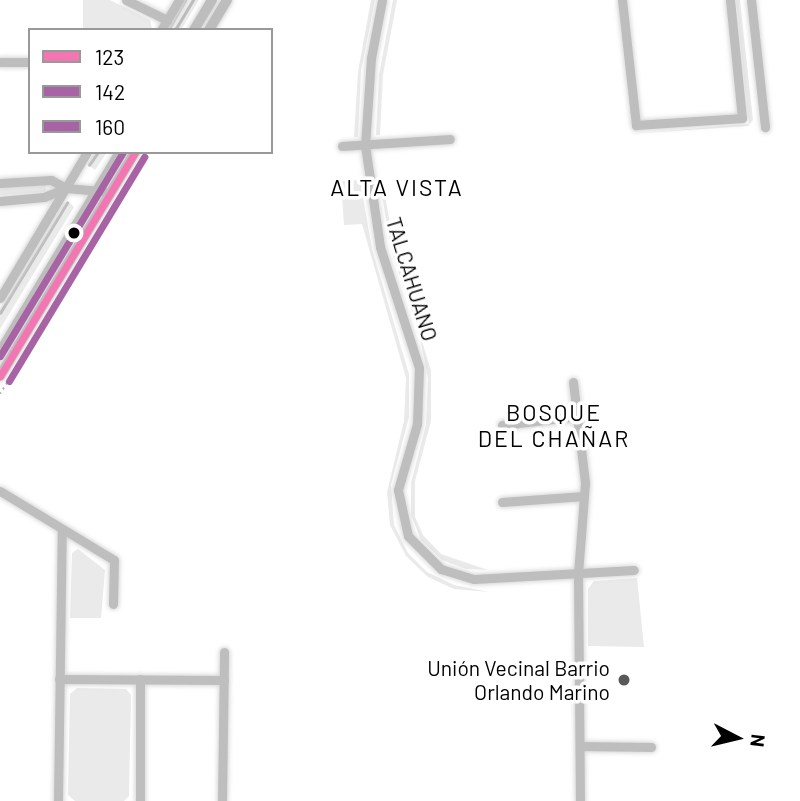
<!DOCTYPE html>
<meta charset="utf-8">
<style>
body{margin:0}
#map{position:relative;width:800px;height:801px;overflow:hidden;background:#fff;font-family:Barlow,sans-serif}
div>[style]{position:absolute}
.green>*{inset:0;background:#eaeaea}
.stream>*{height:2.5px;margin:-1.25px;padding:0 1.25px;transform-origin:1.25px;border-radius:1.25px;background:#bcbcbc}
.path>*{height:2px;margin-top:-1px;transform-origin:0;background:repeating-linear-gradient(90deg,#b8b8b8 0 2px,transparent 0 5.5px)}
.roads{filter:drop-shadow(0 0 2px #dbdbdb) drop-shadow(0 0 2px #dbdbdb)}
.minor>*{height:9px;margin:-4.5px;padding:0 4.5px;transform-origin:4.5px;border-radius:4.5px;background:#bebebe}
.major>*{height:10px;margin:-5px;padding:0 5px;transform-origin:5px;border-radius:5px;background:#bdbdbd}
.bus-1>*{height:7px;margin:-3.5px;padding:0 3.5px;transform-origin:3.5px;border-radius:3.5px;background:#f376b2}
.bus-2>*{height:7px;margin:-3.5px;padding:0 3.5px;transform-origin:3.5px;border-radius:3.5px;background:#a863a4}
.bus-3>*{height:7px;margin:-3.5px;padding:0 3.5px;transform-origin:3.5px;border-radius:3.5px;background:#a863a4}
.dots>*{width:19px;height:19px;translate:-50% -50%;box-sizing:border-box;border:4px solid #fff;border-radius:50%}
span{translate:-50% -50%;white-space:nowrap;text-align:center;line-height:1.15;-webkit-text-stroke:7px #fff;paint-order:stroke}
.street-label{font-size:21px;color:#000}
.poi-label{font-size:21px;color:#000}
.right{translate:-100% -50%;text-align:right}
.neighbourhood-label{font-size:23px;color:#000;letter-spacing:2px}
.legend{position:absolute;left:28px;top:28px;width:245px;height:126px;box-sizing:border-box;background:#fff;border:2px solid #999;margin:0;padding:9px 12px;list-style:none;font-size:21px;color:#000}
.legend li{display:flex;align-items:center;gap:14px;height:35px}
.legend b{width:35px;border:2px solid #999}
.north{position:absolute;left:702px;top:703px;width:70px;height:70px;-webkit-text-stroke:5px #fff;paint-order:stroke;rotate:97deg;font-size:19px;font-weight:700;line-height:28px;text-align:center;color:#000}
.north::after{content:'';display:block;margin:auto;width:24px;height:32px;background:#000;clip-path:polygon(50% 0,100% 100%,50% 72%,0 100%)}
</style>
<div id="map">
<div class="green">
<i style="clip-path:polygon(83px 0,110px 0,150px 20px,152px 29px,83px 30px)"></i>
<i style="clip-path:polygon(186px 0,199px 0,181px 30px,168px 30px)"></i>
<i style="clip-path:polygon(371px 0,375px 0,361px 71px,358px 137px,354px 137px,358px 72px)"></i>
<i style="clip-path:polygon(393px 0,397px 0,383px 75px,380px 135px,376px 135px,379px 75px)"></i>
<i style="clip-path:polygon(736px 0,740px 0,753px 120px,748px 126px,627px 134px,749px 124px)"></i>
<i style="clip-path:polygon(94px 152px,107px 152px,95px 170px,87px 164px)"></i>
<i style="clip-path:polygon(379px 179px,382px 179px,395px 251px,431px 371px,431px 421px,415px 481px,415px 517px,423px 535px,441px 554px,488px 570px,466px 569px,442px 560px,421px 540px,411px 515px,411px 483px,426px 425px,428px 378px,419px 333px,392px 253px)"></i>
<i style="clip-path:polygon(360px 180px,372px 249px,409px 374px,409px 417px,391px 485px,394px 525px,408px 553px,427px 572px,454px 585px,489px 592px,454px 589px,428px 577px,406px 556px,390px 525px,387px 492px,404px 421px,406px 378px,362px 224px,344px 225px,341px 181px)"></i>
<i style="clip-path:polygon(46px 185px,46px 192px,0 195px,0 188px)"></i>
<i style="clip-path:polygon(69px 202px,74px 207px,0 329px,0 308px,63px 203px)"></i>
<i style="clip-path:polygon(79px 229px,83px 231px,0 368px,0 360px)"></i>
<i style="clip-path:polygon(78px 549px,105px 570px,101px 618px,70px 618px,72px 553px)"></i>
<i style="clip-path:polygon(637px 578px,644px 647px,588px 646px,588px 589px,594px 581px)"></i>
<i style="clip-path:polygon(77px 688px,126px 689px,131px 695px,129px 796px,124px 801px,75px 801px,68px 795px,70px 694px)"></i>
</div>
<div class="stream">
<i style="left:168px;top:30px;width:34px;rotate:-60deg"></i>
<i style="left:175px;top:30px;width:35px;rotate:-59deg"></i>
<i style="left:89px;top:165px;width:16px;rotate:-55deg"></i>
<i style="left:0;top:313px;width:129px;rotate:-58.7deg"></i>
</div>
<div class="path">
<i style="left:0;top:394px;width:13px;rotate:-58deg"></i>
</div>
<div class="roads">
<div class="minor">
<i style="left:126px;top:0;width:46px;rotate:26deg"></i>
<i style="left:382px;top:0;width:59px;rotate:100.7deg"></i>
<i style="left:371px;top:58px;width:87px;rotate:93.9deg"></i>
<i style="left:365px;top:145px;width:103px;rotate:81.6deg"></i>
<i style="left:380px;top:247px;width:127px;rotate:72.1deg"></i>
<i style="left:419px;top:368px;width:56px;rotate:92deg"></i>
<i style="left:417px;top:424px;width:69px;rotate:106.1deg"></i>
<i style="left:398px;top:490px;width:47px;rotate:77.7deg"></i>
<i style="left:408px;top:536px;width:47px;rotate:45deg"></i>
<i style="left:441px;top:569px;width:34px;rotate:17deg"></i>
<i style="left:474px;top:579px;width:160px;rotate:-3.2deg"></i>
<i style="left:622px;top:0;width:126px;rotate:83.6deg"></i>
<i style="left:636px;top:125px;width:106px;rotate:-3.8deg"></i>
<i style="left:742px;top:118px;width:119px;rotate:-95.8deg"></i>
<i style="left:751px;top:0;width:128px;rotate:83.7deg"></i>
<i style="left:161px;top:30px;width:35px;rotate:-59deg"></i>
<i style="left:0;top:62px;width:30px"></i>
<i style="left:342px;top:146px;width:108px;rotate:-3.7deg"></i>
<i style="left:0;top:183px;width:51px;rotate:-3.4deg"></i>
<i style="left:51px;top:180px;width:17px;rotate:28deg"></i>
<i style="left:0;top:201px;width:44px;rotate:-5.2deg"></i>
<i style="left:44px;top:197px;width:24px;rotate:-22deg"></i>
<i style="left:66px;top:188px;width:38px;rotate:5deg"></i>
<i style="left:0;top:298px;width:170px;rotate:-59.2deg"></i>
<i style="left:573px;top:382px;width:102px;rotate:83.2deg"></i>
<i style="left:585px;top:483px;width:91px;rotate:94.4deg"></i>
<i style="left:578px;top:574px;width:227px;rotate:89.5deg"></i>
<i style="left:502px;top:425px;width:76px;rotate:-6.8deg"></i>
<i style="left:0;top:491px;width:133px;rotate:31.2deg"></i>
<i style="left:114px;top:560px;width:44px;rotate:91.3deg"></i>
<i style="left:502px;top:502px;width:82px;rotate:-4.2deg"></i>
<i style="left:59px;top:679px;width:165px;rotate:0.3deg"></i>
<i style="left:580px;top:746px;width:71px;rotate:0.8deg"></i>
<i style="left:58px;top:801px;width:272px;rotate:-89.2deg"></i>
<i style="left:140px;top:801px;width:122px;rotate:-90deg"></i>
<i style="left:222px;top:801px;width:149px;rotate:-89.2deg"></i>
</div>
<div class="major">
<i style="left:194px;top:30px;width:35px;rotate:-59deg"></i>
<i style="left:209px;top:30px;width:35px;rotate:-59deg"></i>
<i style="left:0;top:352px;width:233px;rotate:-59deg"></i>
<i style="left:0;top:376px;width:262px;rotate:-58.9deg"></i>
</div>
</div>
<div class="bus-1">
<i style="left:0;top:376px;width:262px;rotate:-58.9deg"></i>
</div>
<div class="bus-2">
<i style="left:9px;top:381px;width:262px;rotate:-58.9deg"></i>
</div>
<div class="bus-3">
<i style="left:0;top:356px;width:238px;rotate:-58.9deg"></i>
</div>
<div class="dots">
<i style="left:74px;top:233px;background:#000"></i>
<i style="left:624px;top:680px;background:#595959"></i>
</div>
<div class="street-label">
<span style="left:412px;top:279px;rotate:73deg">TALCAHUANO</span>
</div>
<div class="poi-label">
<span class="right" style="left:610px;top:680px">Unión Vecinal Barrio<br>Orlando Marino</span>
</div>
<div class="neighbourhood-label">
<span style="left:397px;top:187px">ALTA VISTA</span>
<span style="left:554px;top:425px">BOSQUE<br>DEL CHAÑAR</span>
</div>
<ul class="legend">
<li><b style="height:9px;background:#f376b2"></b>123</li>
<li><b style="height:9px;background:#a863a4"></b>142</li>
<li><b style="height:9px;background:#a863a4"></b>160</li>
</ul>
<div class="north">N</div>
</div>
